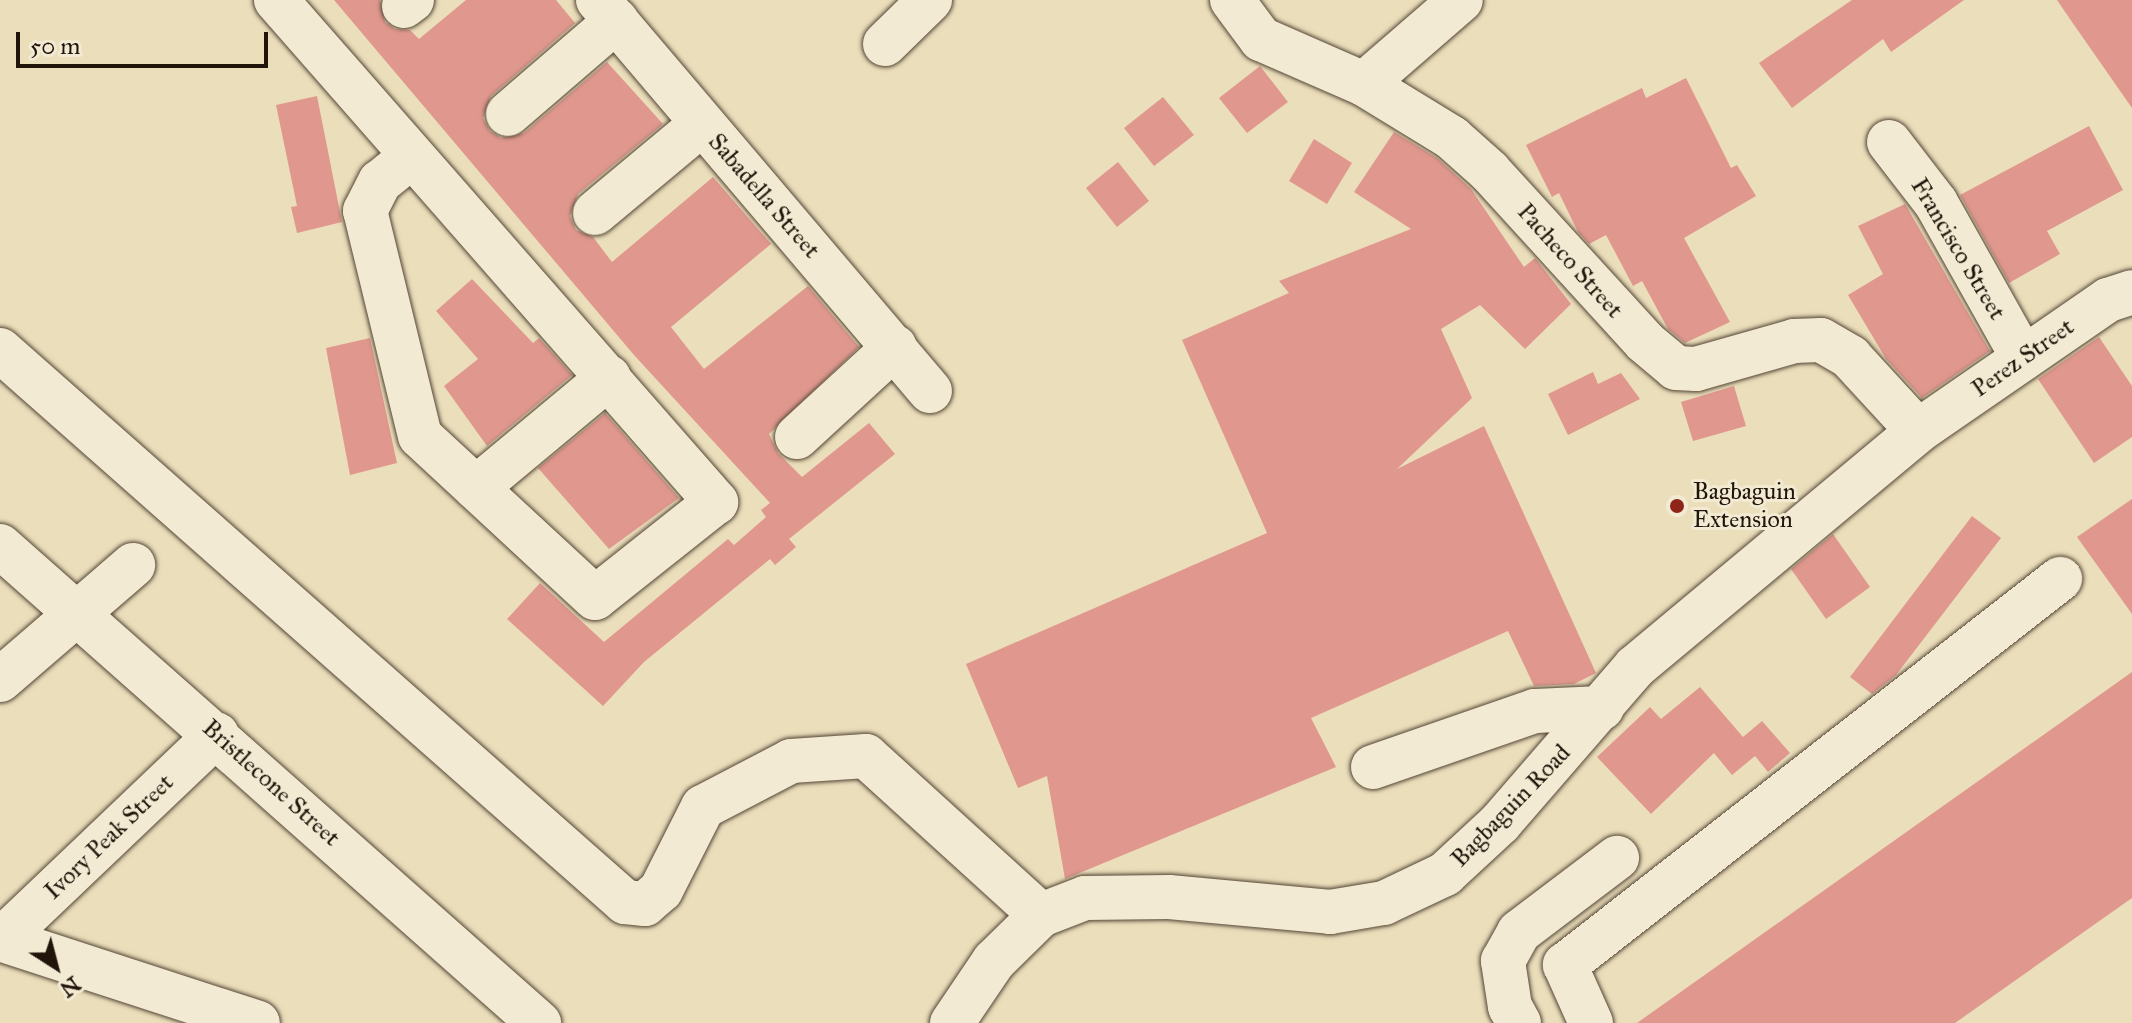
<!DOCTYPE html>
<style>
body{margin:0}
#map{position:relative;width:2132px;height:1023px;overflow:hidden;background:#ebdebb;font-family:"IM FELL Great Primer",serif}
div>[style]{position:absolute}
.building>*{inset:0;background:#e0988e}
.roads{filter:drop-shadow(0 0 2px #544636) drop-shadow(0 0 2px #544636)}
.minor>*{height:44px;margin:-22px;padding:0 22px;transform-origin:22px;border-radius:22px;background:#f2ead3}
.dots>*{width:22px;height:22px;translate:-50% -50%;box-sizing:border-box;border:4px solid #f2ead3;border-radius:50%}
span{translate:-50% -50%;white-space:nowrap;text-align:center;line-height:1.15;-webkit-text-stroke:6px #f2ead3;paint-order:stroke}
.street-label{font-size:24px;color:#21140a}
.poi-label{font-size:24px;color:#21140a}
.left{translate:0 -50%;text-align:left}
.north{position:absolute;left:16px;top:927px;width:80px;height:80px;-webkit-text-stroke:6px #f2ead3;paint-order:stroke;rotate:144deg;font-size:22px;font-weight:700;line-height:32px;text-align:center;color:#21140a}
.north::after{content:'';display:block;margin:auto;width:28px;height:36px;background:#21140a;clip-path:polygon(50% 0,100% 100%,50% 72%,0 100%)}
.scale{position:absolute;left:16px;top:32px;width:252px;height:36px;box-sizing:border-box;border:4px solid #21140a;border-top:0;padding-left:10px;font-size:24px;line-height:28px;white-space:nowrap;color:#21140a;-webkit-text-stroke:6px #f2ead3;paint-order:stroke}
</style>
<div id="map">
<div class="building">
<i style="clip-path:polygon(334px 0,380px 0,385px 22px,395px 29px,410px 30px,419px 39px,466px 0,556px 0,575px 23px,491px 96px,483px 118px,490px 131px,501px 138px,524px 133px,607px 62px,663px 124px,578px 194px,570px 216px,576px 230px,593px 237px,612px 262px,713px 177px,771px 244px,671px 327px,704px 369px,808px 286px,859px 347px,769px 434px,778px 453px,802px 477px,869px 423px,895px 454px,789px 539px,796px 547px,775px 565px,770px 559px,644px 662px,603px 706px,507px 619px,540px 583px,604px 642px,728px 539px,734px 545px,766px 517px,761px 510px,770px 503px,634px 355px)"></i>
<i style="clip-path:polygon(1852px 0,1964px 0,1891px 52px,1883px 39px,1792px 108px,1759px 63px)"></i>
<i style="clip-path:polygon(2057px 0,2132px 0,2132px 108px,2072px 22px)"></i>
<i style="clip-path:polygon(1260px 66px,1288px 102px,1247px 133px,1219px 98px)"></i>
<i style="clip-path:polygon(1686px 78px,1731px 168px,1737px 165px,1756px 196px,1684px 238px,1730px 322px,1685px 343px,1668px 329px,1642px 281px,1633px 286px,1606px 235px,1589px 244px,1578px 232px,1559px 193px,1552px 197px,1526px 145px,1642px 88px,1646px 98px)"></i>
<i style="clip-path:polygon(317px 96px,342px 222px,297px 233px,291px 207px,297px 206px,276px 105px)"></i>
<i style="clip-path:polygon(1163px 97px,1194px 135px,1154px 166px,1124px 128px)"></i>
<i style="clip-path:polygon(2089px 126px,2123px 190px,2047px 231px,2060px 254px,2009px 283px,1960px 195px)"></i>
<i style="clip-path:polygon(1394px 132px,1437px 158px,1471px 189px,1524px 267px,1535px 258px,1571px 304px,1525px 349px,1480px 305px,1441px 329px,1472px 398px,1397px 469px,1484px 426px,1596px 673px,1574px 684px,1534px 686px,1508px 631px,1311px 718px,1336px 767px,1065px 879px,1047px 776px,1018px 788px,966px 664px,1267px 533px,1182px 340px,1289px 293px,1279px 281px,1411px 229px,1354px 192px)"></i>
<i style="clip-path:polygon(1314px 139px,1352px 163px,1327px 204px,1289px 181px)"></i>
<i style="clip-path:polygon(1118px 162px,1149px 201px,1117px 227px,1086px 188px)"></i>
<i style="clip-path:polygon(1905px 204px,1990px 351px,1922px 398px,1886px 359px,1848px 295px,1883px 274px,1858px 226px)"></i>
<i style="clip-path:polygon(472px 279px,533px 343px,539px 338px,572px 375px,487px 446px,444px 386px,478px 359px,436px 311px)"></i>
<i style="clip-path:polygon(2099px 337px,2132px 386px,2132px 437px,2094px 463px,2038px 379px)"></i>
<i style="clip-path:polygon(370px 338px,397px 463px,350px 475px,326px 348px)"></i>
<i style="clip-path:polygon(1593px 372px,1598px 384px,1621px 373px,1640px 399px,1568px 435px,1548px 394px)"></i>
<i style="clip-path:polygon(1734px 386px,1746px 426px,1693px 441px,1681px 402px)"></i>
<i style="clip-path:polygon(605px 413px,679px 498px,609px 549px,538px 468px)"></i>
<i style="clip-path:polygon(2132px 499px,2132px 614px,2077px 537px)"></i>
<i style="clip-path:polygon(1972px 516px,2001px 538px,1896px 675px,1872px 694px,1850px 677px)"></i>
<i style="clip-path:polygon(1833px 534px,1870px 587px,1826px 619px,1791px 569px)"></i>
<i style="clip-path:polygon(2132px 672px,2132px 898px,1955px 1023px,1637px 1023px)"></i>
<i style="clip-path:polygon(1700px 687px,1743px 737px,1762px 721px,1790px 753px,1768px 772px,1755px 756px,1732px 775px,1714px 753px,1651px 814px,1597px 757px,1650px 707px,1661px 719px)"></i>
</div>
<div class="roads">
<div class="minor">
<i style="left:276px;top:0;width:668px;rotate:48.77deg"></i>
<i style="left:716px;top:502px;width:154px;rotate:141.6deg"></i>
<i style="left:595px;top:598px;width:238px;rotate:-137.2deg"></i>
<i style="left:420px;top:436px;width:232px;rotate:-103.7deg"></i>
<i style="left:365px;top:211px;width:33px;rotate:-63deg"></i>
<i style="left:380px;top:182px;width:41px;rotate:-39.1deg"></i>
<i style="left:598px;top:0;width:513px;rotate:49.67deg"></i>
<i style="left:1232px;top:0;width:49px;rotate:53.4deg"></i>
<i style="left:1261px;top:39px;width:112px;rotate:23.6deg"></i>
<i style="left:1364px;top:84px;width:103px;rotate:31.5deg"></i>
<i style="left:1452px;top:138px;width:50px;rotate:41.7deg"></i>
<i style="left:1489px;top:171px;width:231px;rotate:47.6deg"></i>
<i style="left:1645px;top:342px;width:40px;rotate:40deg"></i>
<i style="left:1676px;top:368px;width:20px;rotate:3deg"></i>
<i style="left:1696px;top:369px;width:102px;rotate:-15.9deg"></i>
<i style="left:1794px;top:341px;width:27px;rotate:-2deg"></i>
<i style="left:1821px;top:340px;width:34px;rotate:30deg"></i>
<i style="left:1850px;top:357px;width:100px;rotate:47.4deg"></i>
<i style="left:404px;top:6px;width:10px;rotate:-37deg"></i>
<i style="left:885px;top:44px;width:63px;rotate:-44.4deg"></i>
<i style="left:1364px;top:84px;width:128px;rotate:-40.9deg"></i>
<i style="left:508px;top:114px;width:143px;rotate:-40.7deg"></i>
<i style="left:1889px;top:142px;width:77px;rotate:52.4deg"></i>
<i style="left:1936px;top:203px;width:178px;rotate:60.7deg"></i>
<i style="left:595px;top:213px;width:139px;rotate:-39.8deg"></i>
<i style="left:0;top:350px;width:834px;rotate:41.45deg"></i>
<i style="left:625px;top:902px;width:20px;rotate:6deg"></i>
<i style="left:645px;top:904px;width:21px;rotate:-41deg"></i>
<i style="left:661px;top:890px;width:93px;rotate:-63.2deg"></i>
<i style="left:703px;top:807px;width:99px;rotate:-27.6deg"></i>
<i style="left:791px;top:761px;width:75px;rotate:-3.8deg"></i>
<i style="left:866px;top:756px;width:236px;rotate:42.3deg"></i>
<i style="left:797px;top:437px;width:133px;rotate:-42.6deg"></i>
<i style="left:476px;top:488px;width:173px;rotate:-39.8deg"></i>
<i style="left:0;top:546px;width:720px;rotate:41.51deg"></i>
<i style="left:0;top:680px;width:176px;rotate:-40.8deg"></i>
<i style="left:1373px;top:767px;width:171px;rotate:-19.1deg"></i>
<i style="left:1535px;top:711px;width:67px;rotate:-2.6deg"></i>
<i style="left:0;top:939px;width:271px;rotate:18deg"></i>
<i style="left:1px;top:940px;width:298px;rotate:-43.6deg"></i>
<i style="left:952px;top:1023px;width:75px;rotate:-55.9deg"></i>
<i style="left:994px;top:961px;width:66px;rotate:-44.4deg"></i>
<i style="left:1041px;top:915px;width:47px;rotate:-21.1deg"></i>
<i style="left:1085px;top:898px;width:84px;rotate:-0.7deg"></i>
<i style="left:1169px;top:897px;width:162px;rotate:5.3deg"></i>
<i style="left:1330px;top:912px;width:55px;rotate:-9.5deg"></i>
<i style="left:1384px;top:903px;width:68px;rotate:-25.4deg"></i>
<i style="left:1445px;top:874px;width:75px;rotate:-42.8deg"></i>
<i style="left:1500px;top:823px;width:206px;rotate:-49.1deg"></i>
<i style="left:1635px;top:667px;width:368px;rotate:-39.8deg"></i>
<i style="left:1918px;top:431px;width:231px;rotate:-34.6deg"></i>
<i style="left:2108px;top:300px;width:25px;rotate:-18deg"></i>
<i style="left:1519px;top:1023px;width:18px;rotate:-119deg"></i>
<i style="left:1510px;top:1007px;width:47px;rotate:-98.7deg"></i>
<i style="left:1503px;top:961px;width:33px;rotate:-61deg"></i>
<i style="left:1519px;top:932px;width:123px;rotate:-37.1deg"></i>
<i style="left:1591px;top:1023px;width:64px;rotate:-114.1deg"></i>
<i style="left:1565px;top:965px;width:628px;rotate:-37.95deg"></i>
</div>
</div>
<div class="dots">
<i style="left:1677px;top:506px;background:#8f2418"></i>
</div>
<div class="street-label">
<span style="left:764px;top:196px;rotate:49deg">Sabadella Street</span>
<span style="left:1958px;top:249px;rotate:59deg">Francisco Street</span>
<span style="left:1570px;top:261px;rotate:48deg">Pacheco Street</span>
<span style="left:2023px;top:358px;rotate:-35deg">Perez Street</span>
<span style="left:271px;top:783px;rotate:42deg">Bristlecone Street</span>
<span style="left:1511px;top:806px;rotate:-46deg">Bagbaguin Road</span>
<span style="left:109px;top:837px;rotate:-44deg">Ivory Peak Street</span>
</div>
<div class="poi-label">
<span class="left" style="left:1693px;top:506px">Bagbaguin<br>Extension</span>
</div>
<div class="north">N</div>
<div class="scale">50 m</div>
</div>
